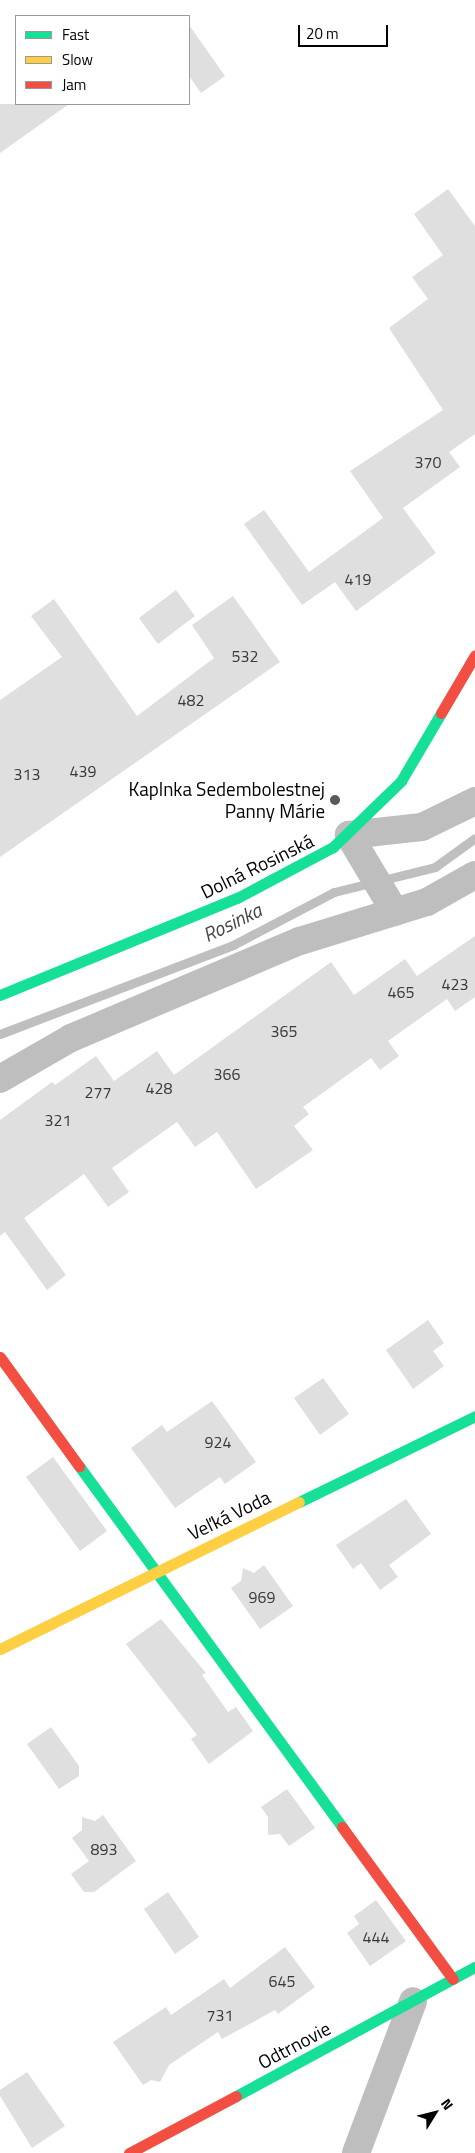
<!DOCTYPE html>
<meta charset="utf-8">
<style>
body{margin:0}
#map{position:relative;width:475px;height:2153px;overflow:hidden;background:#fff;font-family:"Titillium Web",sans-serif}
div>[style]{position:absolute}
.stream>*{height:9px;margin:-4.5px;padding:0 4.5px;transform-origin:4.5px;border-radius:4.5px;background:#bfbfbf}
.building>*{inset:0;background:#dfdfdf}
.street>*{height:28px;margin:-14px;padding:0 14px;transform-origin:14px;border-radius:14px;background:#bebebe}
.fast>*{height:11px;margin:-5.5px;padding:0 5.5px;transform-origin:5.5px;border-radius:5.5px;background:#16e098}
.slow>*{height:11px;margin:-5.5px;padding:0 5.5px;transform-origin:5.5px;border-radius:5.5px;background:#ffcf43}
.jam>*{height:11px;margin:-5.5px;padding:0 5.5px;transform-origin:5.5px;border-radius:5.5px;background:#f24e42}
.dots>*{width:14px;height:14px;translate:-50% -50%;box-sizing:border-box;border:2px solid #fff;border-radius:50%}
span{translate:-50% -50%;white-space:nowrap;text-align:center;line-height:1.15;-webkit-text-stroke:4px #fff;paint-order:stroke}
.number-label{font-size:16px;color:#383838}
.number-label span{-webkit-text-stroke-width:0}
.poi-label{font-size:19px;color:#000}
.right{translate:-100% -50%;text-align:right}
.street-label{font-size:19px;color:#000}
.water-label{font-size:20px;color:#444;font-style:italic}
.legend{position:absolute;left:15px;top:15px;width:175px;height:90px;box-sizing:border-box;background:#fff;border:1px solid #999;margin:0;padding:6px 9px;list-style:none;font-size:15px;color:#000}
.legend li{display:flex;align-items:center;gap:10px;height:25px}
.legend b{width:25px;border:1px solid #999}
.north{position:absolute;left:410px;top:2088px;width:50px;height:50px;-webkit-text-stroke:4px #fff;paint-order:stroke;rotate:54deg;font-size:14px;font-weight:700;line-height:20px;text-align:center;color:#000}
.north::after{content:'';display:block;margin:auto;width:18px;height:22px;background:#000;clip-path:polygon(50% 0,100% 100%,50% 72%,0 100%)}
.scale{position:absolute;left:298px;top:25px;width:90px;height:22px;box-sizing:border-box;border:2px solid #000;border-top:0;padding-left:6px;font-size:15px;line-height:18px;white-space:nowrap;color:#000;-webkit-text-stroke:4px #fff;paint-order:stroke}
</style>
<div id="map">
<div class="stream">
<i style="left:0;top:1034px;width:249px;rotate:-20.9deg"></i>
<i style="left:233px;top:945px;width:114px;rotate:-27.7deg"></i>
<i style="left:334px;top:892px;width:104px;rotate:-13.9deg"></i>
<i style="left:435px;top:867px;width:49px;rotate:-35.9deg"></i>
</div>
<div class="building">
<i style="clip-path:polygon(189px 25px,225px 76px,201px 93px,189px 76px)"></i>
<i style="clip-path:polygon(0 104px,69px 104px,0 153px)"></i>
<i style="clip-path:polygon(448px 189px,475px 226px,475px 434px,449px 452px,460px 467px,403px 508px,436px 553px,356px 611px,335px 582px,302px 605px,244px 524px,264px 510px,309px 572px,383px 518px,350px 471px,443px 410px,389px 328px,428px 299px,412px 277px,443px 255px,414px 214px)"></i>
<i style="clip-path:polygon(176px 590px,195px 616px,158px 644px,139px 618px)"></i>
<i style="clip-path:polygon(233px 596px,280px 662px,0 857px,0 700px,62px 657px,31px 616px,54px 599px,137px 716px,214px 658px,192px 625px)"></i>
<i style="clip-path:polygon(475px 936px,475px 997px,455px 1011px,447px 999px,388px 1041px,399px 1056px,380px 1070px,371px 1058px,303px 1107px,309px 1114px,294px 1126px,313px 1150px,256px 1189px,217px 1132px,195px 1147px,177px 1122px,112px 1168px,129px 1192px,108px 1207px,84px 1174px,24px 1218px,66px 1275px,47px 1290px,5px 1232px,0 1236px,0 1120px,52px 1082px,55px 1085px,96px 1056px,114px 1081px,157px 1051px,174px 1075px,331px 962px,354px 995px,405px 959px,417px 976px)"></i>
<i style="clip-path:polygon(428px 1320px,444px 1343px,433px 1351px,444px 1366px,413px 1389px,386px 1350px)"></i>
<i style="clip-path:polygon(323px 1378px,349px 1414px,320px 1435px,294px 1398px)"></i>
<i style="clip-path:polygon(212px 1401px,256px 1462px,225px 1484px,220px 1477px,175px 1508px,131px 1448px,162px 1425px,167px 1432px)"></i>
<i style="clip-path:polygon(53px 1457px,107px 1531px,80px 1551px,26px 1477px)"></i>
<i style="clip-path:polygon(406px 1499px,431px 1534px,389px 1565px,398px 1577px,380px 1590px,361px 1563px,353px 1569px,336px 1545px)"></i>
<i style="clip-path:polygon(264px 1565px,293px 1606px,260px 1629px,231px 1588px,241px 1581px,243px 1568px,254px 1573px)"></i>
<i style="clip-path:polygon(161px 1619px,206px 1673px,202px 1675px,228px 1712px,236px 1707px,253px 1731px,209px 1764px,191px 1739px,197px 1735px,126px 1644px)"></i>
<i style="clip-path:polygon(51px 1727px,79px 1766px,79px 1776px,59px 1789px,27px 1744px)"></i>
<i style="clip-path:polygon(287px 1789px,315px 1828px,289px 1846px,280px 1834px,268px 1835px,268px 1817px,261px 1807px)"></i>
<i style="clip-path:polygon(103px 1815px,136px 1861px,94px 1892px,84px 1892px,71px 1874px,89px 1861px,72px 1838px,82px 1830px,82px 1817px,95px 1821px)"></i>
<i style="clip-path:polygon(168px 1892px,199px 1937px,175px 1954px,144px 1909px)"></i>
<i style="clip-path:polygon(376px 1900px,406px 1941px,370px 1966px,347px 1933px,359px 1924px,354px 1916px)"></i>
<i style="clip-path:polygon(285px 1947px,315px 1987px,278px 2014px,275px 2010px,222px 2039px,218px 2032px,169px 2065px,160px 2082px,151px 2080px,143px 2085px,113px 2042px,166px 2007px,171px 2015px,224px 1979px,230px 1988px)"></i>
<i style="clip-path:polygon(27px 2072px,65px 2126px,32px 2148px,0 2096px,0 2090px)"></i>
</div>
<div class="street">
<i style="left:395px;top:912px;width:90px;rotate:-120.9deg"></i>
<i style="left:349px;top:835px;width:73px;rotate:-6.3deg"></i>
<i style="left:422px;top:827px;width:59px;rotate:-26.1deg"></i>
<i style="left:0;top:1079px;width:82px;rotate:-30deg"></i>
<i style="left:71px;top:1038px;width:249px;rotate:-23deg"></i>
<i style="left:300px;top:941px;width:133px;rotate:-17.1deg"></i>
<i style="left:427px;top:902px;width:55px;rotate:-29.4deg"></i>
<i style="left:356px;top:2153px;width:162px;rotate:-69.4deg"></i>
</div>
<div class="fast">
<i style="left:0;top:995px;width:256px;rotate:-22.3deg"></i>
<i style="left:237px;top:898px;width:109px;rotate:-28deg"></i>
<i style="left:333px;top:847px;width:95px;rotate:-44.1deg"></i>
<i style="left:401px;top:781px;width:79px;rotate:-59.5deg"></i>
<i style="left:79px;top:1466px;width:447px;rotate:53.9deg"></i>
<i style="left:299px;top:1502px;width:196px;rotate:-26deg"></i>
<i style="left:236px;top:2096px;width:272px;rotate:-28.4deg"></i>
</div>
<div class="slow">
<i style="left:0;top:1649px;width:333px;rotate:-26.2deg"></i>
</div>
<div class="jam">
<i style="left:441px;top:713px;width:67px;rotate:-59.6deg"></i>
<i style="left:0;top:1357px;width:135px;rotate:54.1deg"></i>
<i style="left:342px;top:1827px;width:188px;rotate:53.9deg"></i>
<i style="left:129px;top:2153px;width:121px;rotate:-28deg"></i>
</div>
<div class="dots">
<i style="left:335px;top:800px;background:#595959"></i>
</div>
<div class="number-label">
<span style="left:428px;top:462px">370</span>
<span style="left:358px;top:579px">419</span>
<span style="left:245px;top:656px">532</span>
<span style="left:191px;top:700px">482</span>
<span style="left:83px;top:771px">439</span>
<span style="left:27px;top:774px">313</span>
<span style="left:455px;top:984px">423</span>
<span style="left:401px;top:992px">465</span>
<span style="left:284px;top:1031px">365</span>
<span style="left:227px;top:1074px">366</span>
<span style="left:159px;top:1088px">428</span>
<span style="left:98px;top:1092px">277</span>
<span style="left:58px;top:1120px">321</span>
<span style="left:218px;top:1442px">924</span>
<span style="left:262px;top:1597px">969</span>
<span style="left:104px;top:1849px">893</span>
<span style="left:376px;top:1937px">444</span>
<span style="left:282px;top:1981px">645</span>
<span style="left:220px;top:2015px">731</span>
</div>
<div class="poi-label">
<span class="right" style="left:325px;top:800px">Kaplnka Sedembolestnej<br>Panny Márie</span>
</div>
<div class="street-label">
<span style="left:257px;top:866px;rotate:-26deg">Dolná Rosinská</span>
<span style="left:229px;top:1515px;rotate:-26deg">Veľká Voda</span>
<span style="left:294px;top:2045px;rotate:-28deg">Odtrnovie</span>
</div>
<div class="water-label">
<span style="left:232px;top:922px;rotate:-26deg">Rosinka</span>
</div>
<ul class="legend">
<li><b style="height:6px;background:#16e098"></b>Fast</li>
<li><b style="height:6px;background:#ffcf43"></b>Slow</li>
<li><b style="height:6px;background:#f24e42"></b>Jam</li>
</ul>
<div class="north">N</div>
<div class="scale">20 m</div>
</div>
